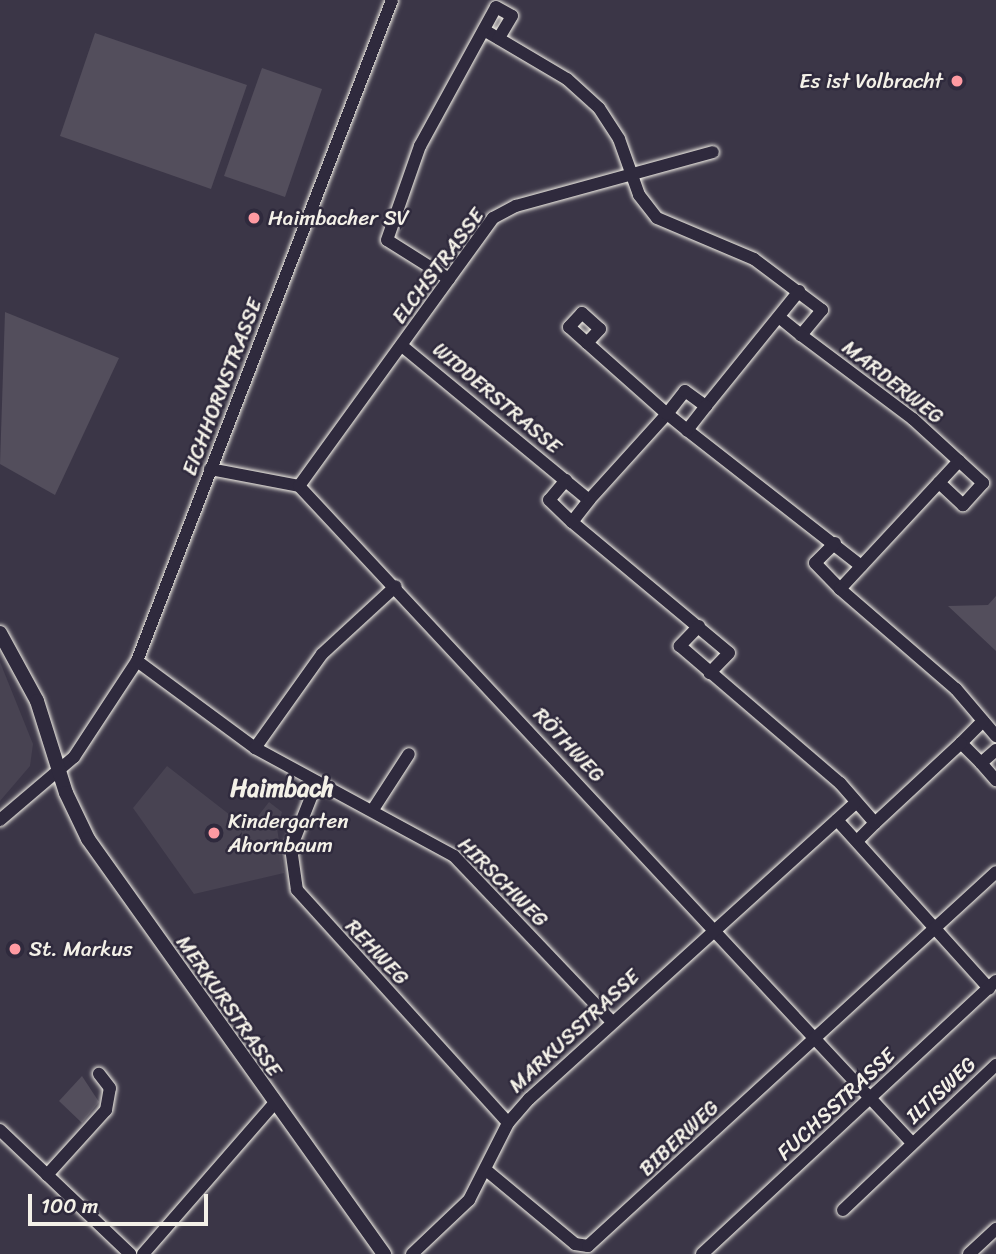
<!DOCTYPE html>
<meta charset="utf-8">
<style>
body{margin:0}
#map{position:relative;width:996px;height:1254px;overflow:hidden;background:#3b3647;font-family:Sriracha,sans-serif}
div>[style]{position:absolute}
.built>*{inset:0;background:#484352}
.green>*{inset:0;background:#534e5c}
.roads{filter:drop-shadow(0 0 2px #f4f1e8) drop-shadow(0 0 2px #f4f1e8)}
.minor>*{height:12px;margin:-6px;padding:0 6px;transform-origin:6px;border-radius:6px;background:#2f2a3d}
.major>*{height:14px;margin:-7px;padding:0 7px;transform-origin:7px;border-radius:7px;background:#2f2a3d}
.dots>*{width:19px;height:19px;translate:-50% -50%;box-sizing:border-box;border:4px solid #2f2a3d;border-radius:50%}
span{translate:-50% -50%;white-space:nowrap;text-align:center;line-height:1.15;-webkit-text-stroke:5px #2f2a3d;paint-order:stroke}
.poi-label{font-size:21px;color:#f4f1e8}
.right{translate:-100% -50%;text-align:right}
.left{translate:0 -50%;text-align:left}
.street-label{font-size:21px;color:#f4f1e8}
.quarter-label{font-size:24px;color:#f4f1e8;font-weight:700}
.scale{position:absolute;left:28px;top:1194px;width:180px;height:32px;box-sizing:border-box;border:4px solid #f4f1e8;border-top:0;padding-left:9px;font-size:21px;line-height:24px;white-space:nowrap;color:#f4f1e8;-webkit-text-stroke:5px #2f2a3d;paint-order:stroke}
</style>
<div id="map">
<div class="built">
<i style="clip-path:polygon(0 662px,33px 744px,30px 766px,0 801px)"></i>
<i style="clip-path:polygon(167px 766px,248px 829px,269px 802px,282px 812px,277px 828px,284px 873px,194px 894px,133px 808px)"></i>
</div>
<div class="green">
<i style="clip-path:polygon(95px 33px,247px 85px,211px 189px,60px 136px)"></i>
<i style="clip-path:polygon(262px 68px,322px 89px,285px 197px,224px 176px)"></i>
<i style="clip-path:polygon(5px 312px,119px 358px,55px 495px,0 464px)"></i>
<i style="clip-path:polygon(996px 596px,996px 651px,948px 606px,988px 605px)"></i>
<i style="clip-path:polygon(82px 1076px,99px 1102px,82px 1123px,59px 1101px)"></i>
</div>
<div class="roads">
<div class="minor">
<i style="left:484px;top:30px;width:96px;rotate:30.6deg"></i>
<i style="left:567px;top:79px;width:43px;rotate:42.2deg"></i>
<i style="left:599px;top:108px;width:37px;rotate:57deg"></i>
<i style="left:619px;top:139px;width:59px;rotate:70.3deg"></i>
<i style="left:639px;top:195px;width:29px;rotate:52deg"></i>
<i style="left:657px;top:218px;width:105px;rotate:22.9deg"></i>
<i style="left:754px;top:259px;width:85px;rotate:36.9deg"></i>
<i style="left:822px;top:310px;width:33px;rotate:130deg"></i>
<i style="left:801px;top:335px;width:28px;rotate:-141deg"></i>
<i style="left:449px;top:279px;width:73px;rotate:-147.8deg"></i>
<i style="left:387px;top:240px;width:100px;rotate:-70.7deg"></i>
<i style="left:420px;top:146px;width:158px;rotate:-61.3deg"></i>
<i style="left:496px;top:7px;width:18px;rotate:29deg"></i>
<i style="left:512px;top:16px;width:26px;rotate:121deg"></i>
<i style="left:801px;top:335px;width:140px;rotate:36.9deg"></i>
<i style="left:913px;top:419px;width:95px;rotate:42.4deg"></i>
<i style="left:983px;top:483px;width:30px;rotate:132deg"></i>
<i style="left:963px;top:505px;width:33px;rotate:-137deg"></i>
<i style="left:402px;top:346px;width:242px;rotate:39.5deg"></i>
<i style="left:706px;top:406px;width:148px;rotate:-51deg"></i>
<i style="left:687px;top:430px;width:221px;rotate:38deg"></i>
<i style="left:210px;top:469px;width:91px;rotate:10.8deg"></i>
<i style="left:299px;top:486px;width:899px;rotate:46.98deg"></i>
<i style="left:566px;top:480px;width:26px;rotate:130deg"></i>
<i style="left:549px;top:500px;width:32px;rotate:44deg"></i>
<i style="left:572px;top:522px;width:28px;rotate:-52deg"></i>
<i style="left:589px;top:500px;width:116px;rotate:-47.8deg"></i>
<i style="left:667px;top:414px;width:29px;rotate:-52deg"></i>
<i style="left:685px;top:391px;width:26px;rotate:36deg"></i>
<i style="left:706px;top:406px;width:31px;rotate:128deg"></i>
<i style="left:687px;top:430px;width:26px;rotate:-141deg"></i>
<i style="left:667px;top:414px;width:107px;rotate:-138.4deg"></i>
<i style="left:587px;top:343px;width:24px;rotate:-138deg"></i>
<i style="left:569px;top:327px;width:19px;rotate:-47deg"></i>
<i style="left:582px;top:313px;width:24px;rotate:42deg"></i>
<i style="left:600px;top:329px;width:19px;rotate:133deg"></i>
<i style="left:299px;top:486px;width:331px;rotate:-54.1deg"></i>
<i style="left:493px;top:218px;width:26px;rotate:-28deg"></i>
<i style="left:516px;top:206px;width:204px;rotate:-15.3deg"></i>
<i style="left:572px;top:522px;width:204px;rotate:39.8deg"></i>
<i style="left:729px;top:653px;width:28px;rotate:134deg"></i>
<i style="left:835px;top:543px;width:28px;rotate:135deg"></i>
<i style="left:815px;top:563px;width:36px;rotate:46deg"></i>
<i style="left:840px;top:589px;width:175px;rotate:-47.1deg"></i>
<i style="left:840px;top:589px;width:153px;rotate:40.8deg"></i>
<i style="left:956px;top:689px;width:62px;rotate:49.6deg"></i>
<i style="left:699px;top:626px;width:28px;rotate:134deg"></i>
<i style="left:680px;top:646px;width:211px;rotate:40.6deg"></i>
<i style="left:840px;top:783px;width:53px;rotate:48.8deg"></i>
<i style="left:875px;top:823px;width:25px;rotate:135deg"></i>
<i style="left:137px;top:661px;width:147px;rotate:36.4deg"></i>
<i style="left:255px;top:748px;width:226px;rotate:28.5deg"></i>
<i style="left:454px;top:856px;width:228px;rotate:46.4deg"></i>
<i style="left:983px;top:721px;width:31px;rotate:135deg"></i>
<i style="left:961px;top:743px;width:28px;rotate:45deg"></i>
<i style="left:981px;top:763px;width:20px;rotate:-41deg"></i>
<i style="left:255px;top:748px;width:115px;rotate:-54.5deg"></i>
<i style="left:322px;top:654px;width:100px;rotate:-42.6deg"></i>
<i style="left:981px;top:763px;width:23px;rotate:49deg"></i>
<i style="left:317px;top:782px;width:71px;rotate:111.5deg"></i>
<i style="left:291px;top:848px;width:42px;rotate:81.9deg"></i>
<i style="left:297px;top:890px;width:314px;rotate:47.8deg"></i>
<i style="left:374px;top:808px;width:64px;rotate:-57.1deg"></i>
<i style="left:0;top:820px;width:97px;rotate:-40.4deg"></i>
<i style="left:74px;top:757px;width:115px;rotate:-56.7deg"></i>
<i style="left:137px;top:661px;width:708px;rotate:-68.9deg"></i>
<i style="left:837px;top:820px;width:227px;rotate:47.9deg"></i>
<i style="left:875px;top:823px;width:117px;rotate:-42.9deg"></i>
<i style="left:0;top:1130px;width:180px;rotate:43.6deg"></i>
<i style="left:486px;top:1170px;width:116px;rotate:39.7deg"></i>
<i style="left:575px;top:1244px;width:13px;rotate:9deg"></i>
<i style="left:588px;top:1246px;width:553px;rotate:-42.51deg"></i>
<i style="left:47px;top:1175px;width:88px;rotate:-47.8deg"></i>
<i style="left:106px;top:1110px;width:22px;rotate:-80deg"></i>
<i style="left:110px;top:1088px;width:18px;rotate:-128deg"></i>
<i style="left:843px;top:1210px;width:211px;rotate:-43.5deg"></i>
<i style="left:143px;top:1254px;width:198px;rotate:-48.9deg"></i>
<i style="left:412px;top:1254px;width:79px;rotate:-43.5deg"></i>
<i style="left:469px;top:1200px;width:86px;rotate:-63.1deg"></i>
<i style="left:508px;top:1123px;width:32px;rotate:-49deg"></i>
<i style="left:529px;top:1099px;width:440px;rotate:-42.2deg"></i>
<i style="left:702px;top:1254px;width:401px;rotate:-42.9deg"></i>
<i style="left:969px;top:1254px;width:37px;rotate:-43deg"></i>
</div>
<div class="major">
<i style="left:0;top:633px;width:77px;rotate:61.4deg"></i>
<i style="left:37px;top:701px;width:96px;rotate:72.5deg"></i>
<i style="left:66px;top:793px;width:51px;rotate:64.4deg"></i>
<i style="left:88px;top:839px;width:510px;rotate:54.5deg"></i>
</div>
</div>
<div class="dots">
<i style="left:957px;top:81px;background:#ff9aa2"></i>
<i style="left:254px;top:218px;background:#ff9aa2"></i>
<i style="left:214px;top:833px;background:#ff9aa2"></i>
<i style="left:15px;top:949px;background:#ff9aa2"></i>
</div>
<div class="poi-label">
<span class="right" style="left:943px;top:81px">Es ist Volbracht</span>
<span class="left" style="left:268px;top:218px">Haimbacher SV</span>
<span class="left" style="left:228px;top:833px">Kindergarten<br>Ahornbaum</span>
<span class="left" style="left:29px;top:949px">St. Markus</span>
</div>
<div class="street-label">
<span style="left:438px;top:266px;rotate:-53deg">ELCHSTRASSE</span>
<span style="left:893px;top:382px;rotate:38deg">MARDERWEG</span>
<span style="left:222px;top:387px;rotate:-69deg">EICHHORNSTRASSE</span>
<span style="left:497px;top:398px;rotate:40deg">WIDDERSTRASSE</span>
<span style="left:569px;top:745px;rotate:47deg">RÖTHWEG</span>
<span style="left:503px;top:882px;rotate:45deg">HIRSCHWEG</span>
<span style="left:377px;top:952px;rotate:47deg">REHWEG</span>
<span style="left:229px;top:1006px;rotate:55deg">MERKURSTRASSE</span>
<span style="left:574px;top:1031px;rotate:-43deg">MARKUSSTRASSE</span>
<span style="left:941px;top:1090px;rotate:-43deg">ILTISWEG</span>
<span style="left:836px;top:1104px;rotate:-43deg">FUCHSSTRASSE</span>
<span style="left:679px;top:1138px;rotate:-43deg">BIBERWEG</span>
</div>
<div class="quarter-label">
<span style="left:282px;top:789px">Haimbach</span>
</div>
<div class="scale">100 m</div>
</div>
